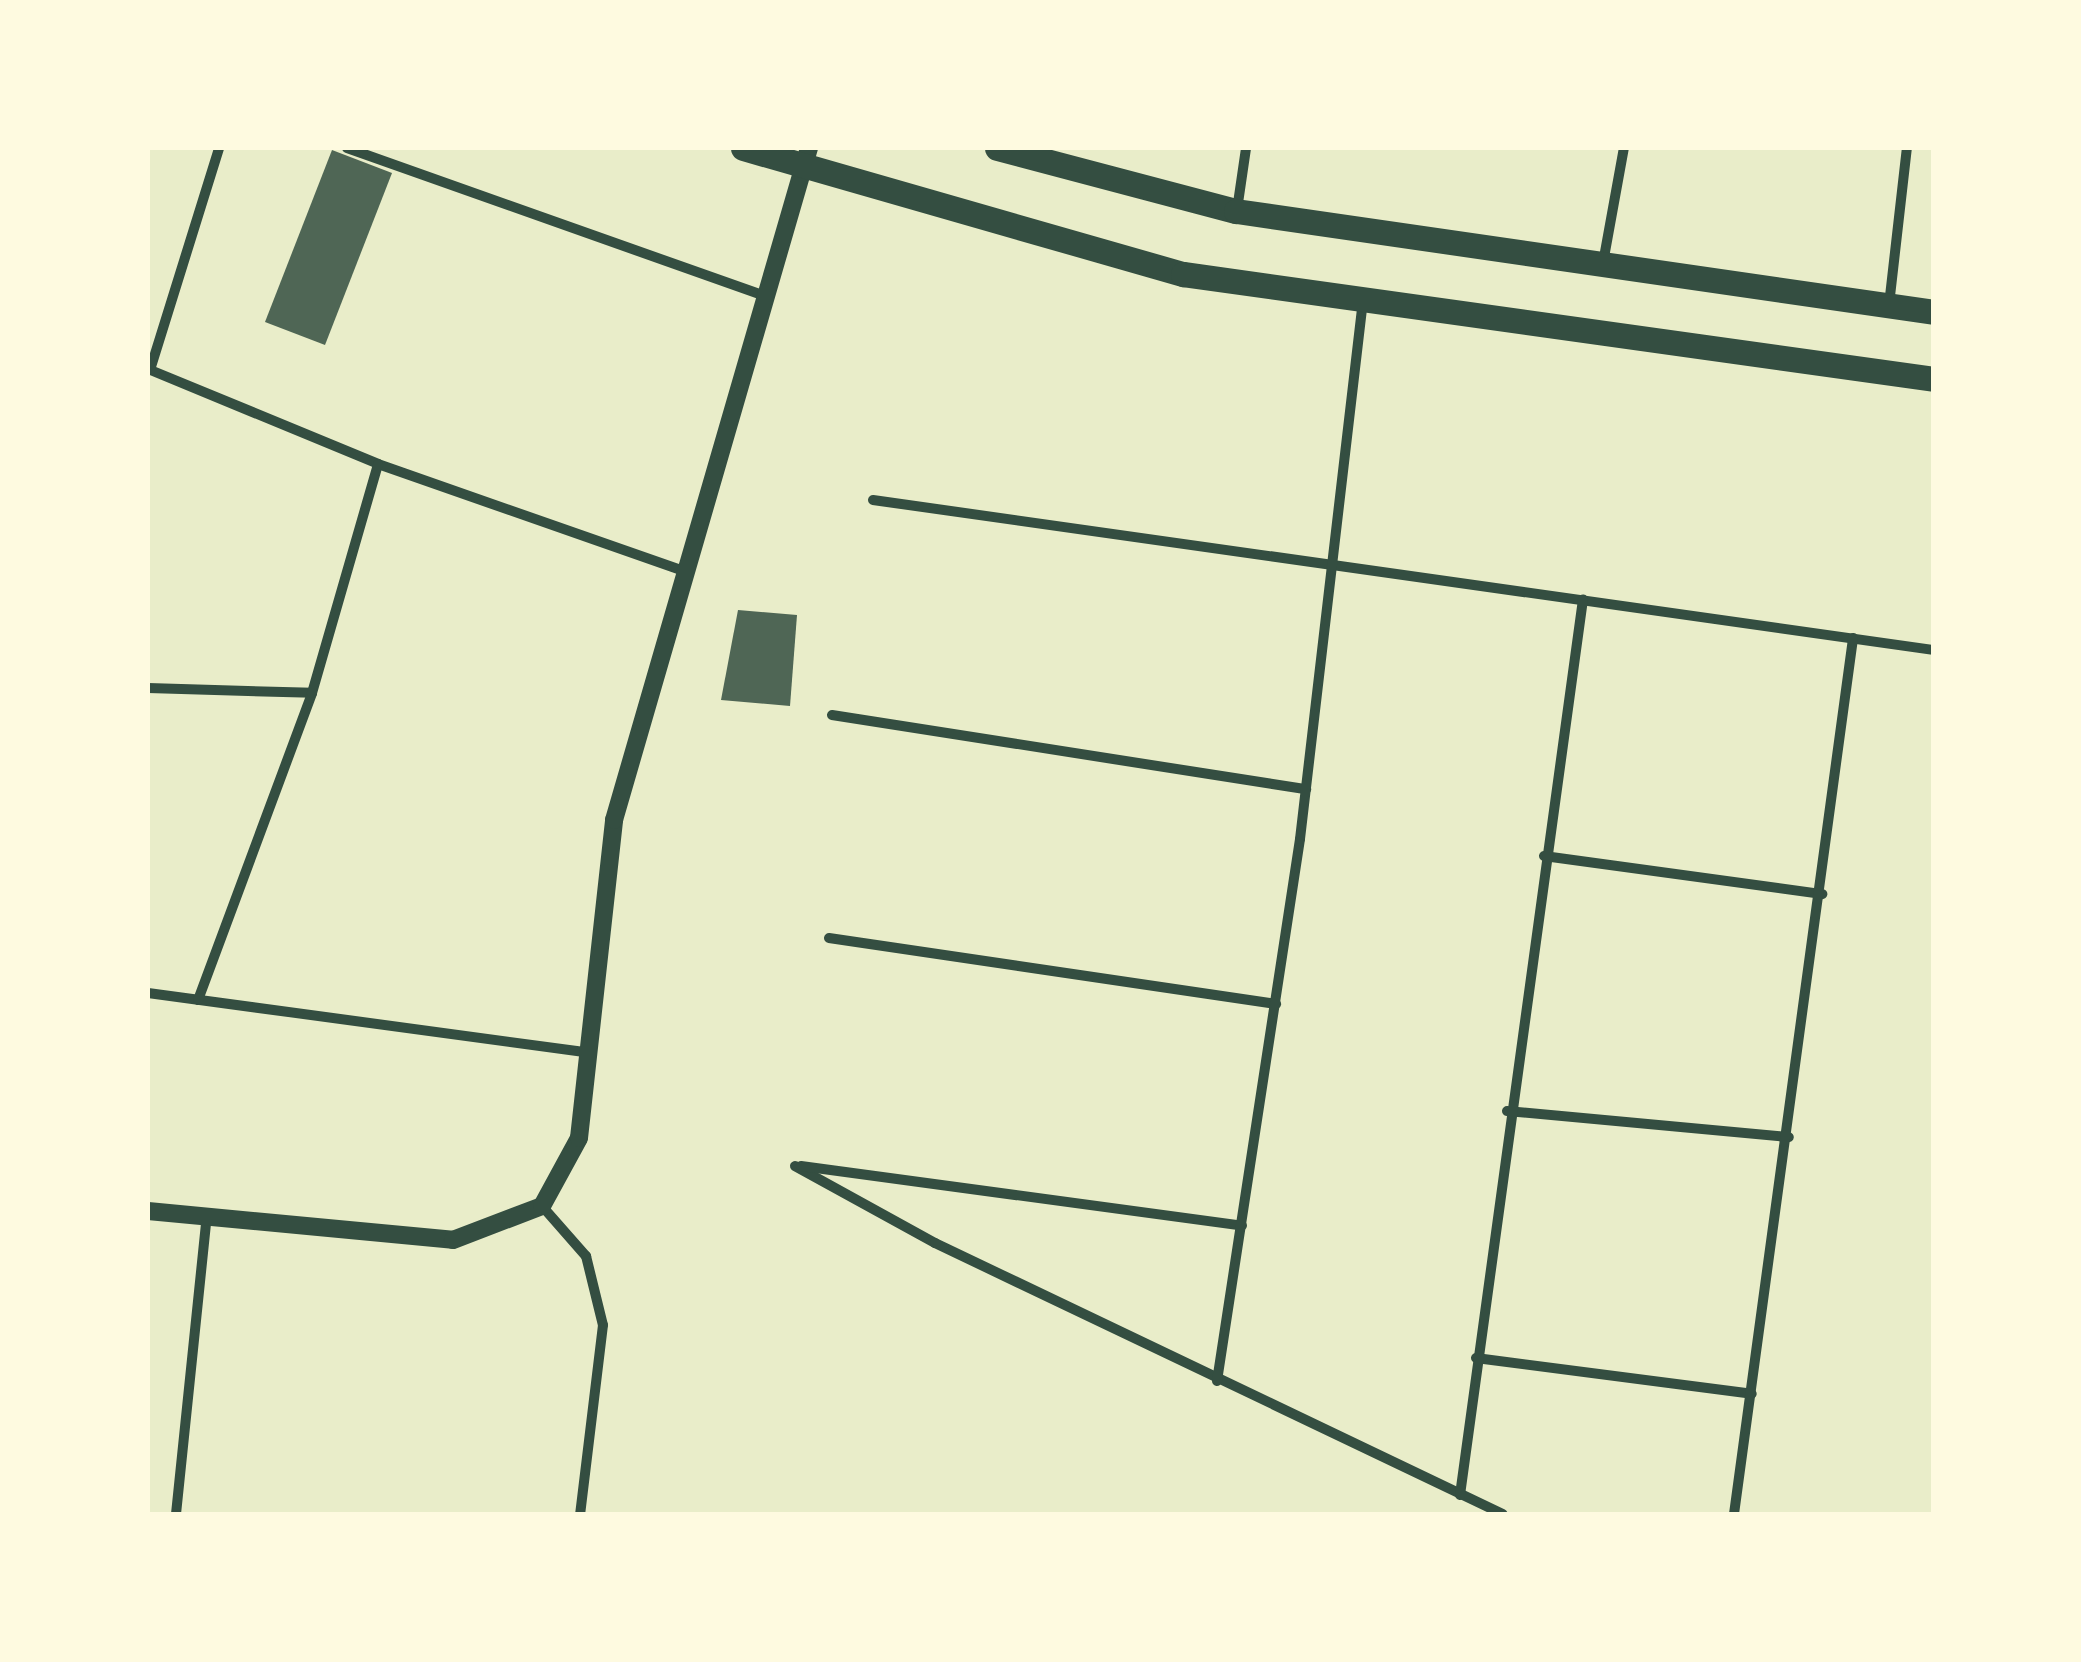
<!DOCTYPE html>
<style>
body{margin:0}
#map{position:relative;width:2081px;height:1662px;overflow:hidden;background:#e9edc9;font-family:Commissioner,sans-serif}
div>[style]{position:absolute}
.building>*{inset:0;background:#4f6655}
.minor>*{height:10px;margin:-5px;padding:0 5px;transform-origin:5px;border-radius:5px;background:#344e41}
.tertiary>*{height:18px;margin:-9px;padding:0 9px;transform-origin:9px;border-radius:9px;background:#344e41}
.primary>*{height:25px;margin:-12.5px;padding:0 12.5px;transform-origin:12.5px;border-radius:12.5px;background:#344e41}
span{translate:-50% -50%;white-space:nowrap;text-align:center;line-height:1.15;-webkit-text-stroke:9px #fefae0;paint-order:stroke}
.frame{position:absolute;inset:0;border:150px solid #fefae0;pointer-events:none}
</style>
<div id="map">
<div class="building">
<i style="clip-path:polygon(332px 150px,392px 173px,325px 345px,265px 322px)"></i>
<i style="clip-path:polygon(738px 610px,797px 615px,790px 706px,721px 700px)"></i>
</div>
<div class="minor">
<i style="left:347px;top:148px;width:442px;rotate:19.5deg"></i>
<i style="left:1237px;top:210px;width:63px;rotate:-81.7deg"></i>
<i style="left:1603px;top:263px;width:117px;rotate:-79.7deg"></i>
<i style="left:1889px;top:305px;width:158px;rotate:-83.5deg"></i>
<i style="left:148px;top:369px;width:249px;rotate:22.4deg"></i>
<i style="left:378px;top:464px;width:324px;rotate:19.3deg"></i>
<i style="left:150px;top:370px;width:232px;rotate:-72.7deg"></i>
<i style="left:873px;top:500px;width:1072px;rotate:8.05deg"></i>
<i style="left:148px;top:688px;width:164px;rotate:1.7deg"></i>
<i style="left:832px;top:715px;width:480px;rotate:8.9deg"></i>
<i style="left:1544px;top:856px;width:281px;rotate:7.8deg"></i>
<i style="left:829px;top:938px;width:452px;rotate:8.4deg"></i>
<i style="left:148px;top:993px;width:442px;rotate:7.7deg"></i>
<i style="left:198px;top:1000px;width:327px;rotate:-69.6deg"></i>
<i style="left:312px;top:693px;width:238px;rotate:-73.9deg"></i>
<i style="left:1507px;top:1111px;width:283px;rotate:5.3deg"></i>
<i style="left:795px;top:1166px;width:160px;rotate:28.8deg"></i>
<i style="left:935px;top:1243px;width:629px;rotate:25.51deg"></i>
<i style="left:801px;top:1166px;width:445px;rotate:7.7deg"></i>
<i style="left:542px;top:1206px;width:67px;rotate:48.7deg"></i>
<i style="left:586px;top:1256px;width:71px;rotate:76.2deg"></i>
<i style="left:603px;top:1325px;width:190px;rotate:96.9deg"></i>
<i style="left:1476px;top:1358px;width:278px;rotate:7.4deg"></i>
<i style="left:1217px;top:1381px;width:548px;rotate:-81.29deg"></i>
<i style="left:1300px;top:839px;width:543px;rotate:-83.33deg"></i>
<i style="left:1460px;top:1495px;width:904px;rotate:-82.18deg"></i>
<i style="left:176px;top:1514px;width:300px;rotate:-84.1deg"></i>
<i style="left:1734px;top:1514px;width:884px;rotate:-82.26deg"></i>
</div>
<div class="tertiary">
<i style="left:148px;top:1211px;width:306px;rotate:5.4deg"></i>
<i style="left:453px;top:1240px;width:95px;rotate:-20.9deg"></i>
<i style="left:542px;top:1206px;width:77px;rotate:-61.4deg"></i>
<i style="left:579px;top:1138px;width:320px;rotate:-83.7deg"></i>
<i style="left:614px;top:820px;width:700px;rotate:-73.82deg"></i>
</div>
<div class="primary">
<i style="left:743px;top:148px;width:458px;rotate:16deg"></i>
<i style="left:1183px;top:274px;width:758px;rotate:7.96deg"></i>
<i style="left:997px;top:148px;width:247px;rotate:14.8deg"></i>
<i style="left:1236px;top:211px;width:705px;rotate:8.23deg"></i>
</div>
<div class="frame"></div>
</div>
